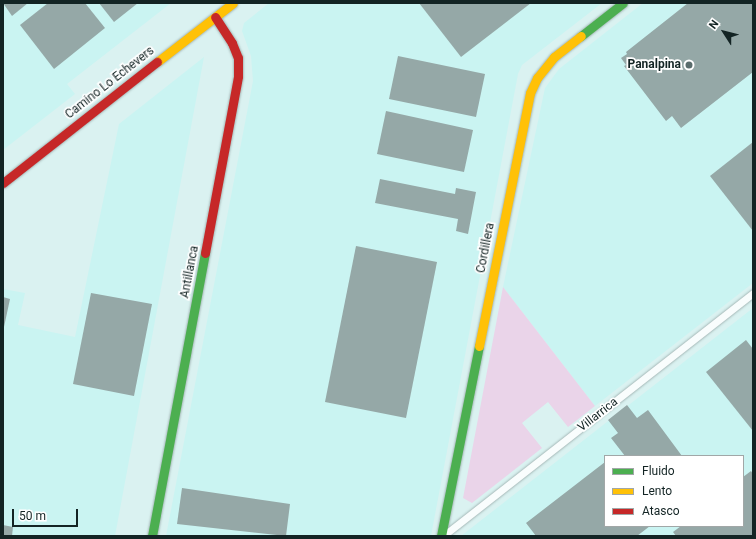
<!DOCTYPE html>
<style>
body{margin:0}
#map{position:relative;width:756px;height:539px;overflow:hidden;background:#daf2f1;font-family:Roboto,sans-serif}
div>[style]{position:absolute}
.built>*{inset:0;background:#caf4f2}
.green>*{inset:0;background:#ead4e9}
.building>*{inset:0;background:#95a8a7}
.roads{filter:drop-shadow(0 0 1px #a5b8b7) drop-shadow(0 0 1px #a5b8b7)}
.street>*{height:7px;margin:-3.5px;padding:0 3.5px;transform-origin:3.5px;border-radius:3.5px;background:#f9fdfd}
.fast>*{height:9px;margin:-4.5px;padding:0 4.5px;transform-origin:4.5px;border-radius:4.5px;background:#4caf50}
.slow>*{height:9px;margin:-4.5px;padding:0 4.5px;transform-origin:4.5px;border-radius:4.5px;background:#ffc107}
.jam>*{height:9px;margin:-4.5px;padding:0 4.5px;transform-origin:4.5px;border-radius:4.5px;background:#c62828}
.dots>*{width:11px;height:11px;translate:-50% -50%;box-sizing:border-box;border:2px solid #fff;border-radius:50%}
span{translate:-50% -50%;white-space:nowrap;text-align:center;line-height:1.15;-webkit-text-stroke:3.5px #fff;paint-order:stroke}
.poi-label{font-size:12px;color:#132424;font-weight:700}
.right{translate:-100% -50%;text-align:right}
.street-label{font-size:12px;color:#132424}
.frame{position:absolute;inset:0;border:4px solid #132424;pointer-events:none}
.legend{position:absolute;left:604px;top:455px;width:140px;height:72px;box-sizing:border-box;background:#fff;border:1px solid #a1a7a7;margin:0;padding:5px 7px;list-style:none;font-size:12px;color:#132424}
.legend li{display:flex;align-items:center;gap:8px;height:20px}
.legend b{width:20px;border:1px solid #a1a7a7}
.north{position:absolute;left:704px;top:12px;width:40px;height:40px;-webkit-text-stroke:3px #fff;paint-order:stroke;rotate:306deg;font-size:11px;font-weight:700;line-height:16px;text-align:center;color:#132424}
.north::after{content:'';display:block;margin:auto;width:14px;height:18px;background:#132424;clip-path:polygon(50% 0,100% 100%,50% 72%,0 100%)}
.scale{position:absolute;left:12px;top:509px;width:66px;height:18px;box-sizing:border-box;border:2px solid #132424;border-top:0;padding-left:5px;font-size:12px;line-height:14px;white-space:nowrap;color:#132424;-webkit-text-stroke:3px #fff;paint-order:stroke}
</style>
<div id="map">
<div class="built">
<i style="clip-path:polygon(3px 3px,171px 3px,67px 84px,75px 94px,3px 150px)"></i>
<i style="clip-path:polygon(269px 3px,602px 3px,522px 65px,518px 74px,431px 536px,166px 536px,253px 81px,251px 56px,242px 31px,244px 23px)"></i>
<i style="clip-path:polygon(643px 3px,753px 3px,753px 283px,595px 406px,503px 287px,545px 88px,559px 69px)"></i>
<i style="clip-path:polygon(204px 57px,115px 536px,3px 536px,3px 289px,25px 293px,18px 325px,75px 337px,119px 124px)"></i>
<i style="clip-path:polygon(evenodd,753px 308px,753px 536px,461px 536px,753px 308px,605px 456px,743px 456px,743px 526px,605px 526px,605px 456px)"></i>
</div>
<div class="green">
<i style="clip-path:polygon(503px 287px,595px 406px,568px 427px,548px 402px,522px 423px,542px 448px,472px 503px,463px 498px)"></i>
</div>
<div class="building">
<i style="clip-path:polygon(3px 3px,28px 3px,12px 16px)"></i>
<i style="clip-path:polygon(48px 3px,85px 3px,105px 28px,54px 69px,20px 25px)"></i>
<i style="clip-path:polygon(99px 3px,138px 3px,114px 22px)"></i>
<i style="clip-path:polygon(419px 3px,531px 3px,461px 57px)"></i>
<i style="clip-path:polygon(688px 3px,753px 3px,753px 72px,681px 128px,672px 116px,666px 121px,624px 66px,626px 65px,621px 58px,627px 54px,626px 52px)"></i>
<i style="clip-path:polygon(398px 56px,485px 74px,476px 117px,389px 99px)"></i>
<i style="clip-path:polygon(386px 111px,473px 130px,464px 172px,377px 154px)"></i>
<i style="clip-path:polygon(753px 142px,753px 231px,710px 176px)"></i>
<i style="clip-path:polygon(380px 179px,455px 194px,456px 188px,476px 192px,468px 234px,456px 231px,458px 219px,375px 203px)"></i>
<i style="clip-path:polygon(356px 246px,437px 262px,406px 418px,325px 402px)"></i>
<i style="clip-path:polygon(91px 293px,152px 304px,134px 396px,73px 384px)"></i>
<i style="clip-path:polygon(3px 297px,10px 299px,4px 327px,3px 327px)"></i>
<i style="clip-path:polygon(746px 340px,753px 349px,753px 431px,706px 372px)"></i>
<i style="clip-path:polygon(627px 405px,637px 418px,648px 410px,682px 456px,625px 456px,611px 438px,618px 433px,608px 420px)"></i>
<i style="clip-path:polygon(605px 462px,605px 526px,650px 526px,637px 536px,536px 536px,526px 523px)"></i>
<i style="clip-path:polygon(751px 471px,753px 474px,753px 536px,676px 536px,673px 532px,681px 526px,743px 526px,743px 477px)"></i>
<i style="clip-path:polygon(182px 488px,290px 504px,286px 536px,177px 524px)"></i>
<i style="clip-path:polygon(3px 525px,13px 527px,12px 536px,3px 536px)"></i>
</div>
<div class="roads">
<div class="street">
<i style="left:443px;top:536px;width:394px;rotate:-38.1deg"></i>
</div>
<div class="fast">
<i style="left:581px;top:36px;width:53px;rotate:-38.2deg"></i>
<i style="left:152px;top:536px;width:288px;rotate:-79.4deg"></i>
<i style="left:441px;top:536px;width:194px;rotate:-78.7deg"></i>
</div>
<div class="slow">
<i style="left:157px;top:62px;width:96px;rotate:-37.8deg"></i>
<i style="left:479px;top:346px;width:258px;rotate:-78.6deg"></i>
<i style="left:530px;top:93px;width:17px;rotate:-65deg"></i>
<i style="left:537px;top:78px;width:27px;rotate:-51deg"></i>
<i style="left:554px;top:57px;width:34px;rotate:-38deg"></i>
</div>
<div class="jam">
<i style="left:3px;top:183px;width:196px;rotate:-38.2deg"></i>
<i style="left:205px;top:253px;width:180px;rotate:-79.4deg"></i>
<i style="left:238px;top:76px;width:18px;rotate:-90deg"></i>
<i style="left:238px;top:58px;width:16px;rotate:-112deg"></i>
<i style="left:232px;top:43px;width:31px;rotate:-123deg"></i>
</div>
</div>
<div class="dots">
<i style="left:689px;top:65px;background:#596c6c"></i>
</div>
<div class="poi-label">
<span class="right" style="left:681px;top:65px">Panalpina</span>
</div>
<div class="street-label">
<span style="left:110px;top:83px;rotate:-38deg">Camino Lo Echevers</span>
<span style="left:486px;top:248px;rotate:-79deg">Cordillera</span>
<span style="left:190px;top:272px;rotate:-79deg">Antillanca</span>
<span style="left:598px;top:415px;rotate:-38deg">Villarrica</span>
</div>
<div class="frame"></div>
<ul class="legend">
<li><b style="height:5px;background:#4caf50"></b>Fluido</li>
<li><b style="height:5px;background:#ffc107"></b>Lento</li>
<li><b style="height:5px;background:#c62828"></b>Atasco</li>
</ul>
<div class="north">N</div>
<div class="scale">50 m</div>
</div>
